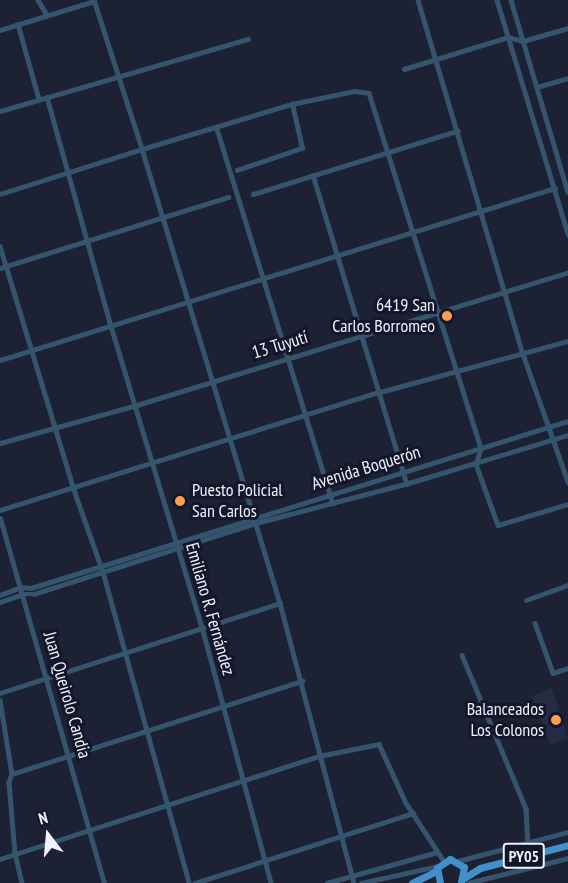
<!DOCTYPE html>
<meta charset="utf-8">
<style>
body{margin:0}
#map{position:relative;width:568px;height:883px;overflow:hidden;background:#1c2133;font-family:"PT Sans Narrow",sans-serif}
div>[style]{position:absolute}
.built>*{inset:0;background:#252b43}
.minor>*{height:4.5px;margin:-2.25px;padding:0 2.25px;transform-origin:2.25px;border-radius:2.25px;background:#35556e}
.tertiary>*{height:5px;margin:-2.5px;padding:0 2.5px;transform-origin:2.5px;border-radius:2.5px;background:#35556e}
.trunk>*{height:7px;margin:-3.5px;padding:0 3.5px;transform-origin:3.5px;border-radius:3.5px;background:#4290c9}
.dots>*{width:16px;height:16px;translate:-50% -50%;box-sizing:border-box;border:3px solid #131729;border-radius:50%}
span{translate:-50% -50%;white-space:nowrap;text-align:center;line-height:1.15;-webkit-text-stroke:6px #131729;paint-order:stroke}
.shield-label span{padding:2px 4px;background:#131729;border:2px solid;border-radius:4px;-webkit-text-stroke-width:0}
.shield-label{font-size:16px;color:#eff2fd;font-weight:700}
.poi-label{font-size:18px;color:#eff2fd}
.right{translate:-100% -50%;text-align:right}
.left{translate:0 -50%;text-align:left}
.street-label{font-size:18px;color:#eff2fd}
.north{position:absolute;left:18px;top:805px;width:60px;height:60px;-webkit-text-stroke:4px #131729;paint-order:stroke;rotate:344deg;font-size:16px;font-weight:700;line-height:24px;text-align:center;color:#eff2fd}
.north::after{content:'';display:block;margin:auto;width:21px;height:27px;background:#eff2fd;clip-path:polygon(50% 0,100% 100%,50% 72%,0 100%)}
</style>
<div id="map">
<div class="built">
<i style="clip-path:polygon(552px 688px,568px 739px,550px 745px,532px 696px)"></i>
</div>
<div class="minor">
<i style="left:38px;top:0;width:17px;rotate:59deg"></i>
<i style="left:94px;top:0;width:157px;rotate:72.1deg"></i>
<i style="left:142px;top:149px;width:157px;rotate:-16.7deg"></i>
<i style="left:292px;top:104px;width:64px;rotate:-11.7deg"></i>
<i style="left:355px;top:91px;width:14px;rotate:8deg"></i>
<i style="left:369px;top:93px;width:373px;rotate:72.5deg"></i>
<i style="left:481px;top:449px;width:16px;rotate:108deg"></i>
<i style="left:476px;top:464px;width:65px;rotate:70.2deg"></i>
<i style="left:498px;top:525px;width:73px;rotate:-16.7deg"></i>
<i style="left:418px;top:0;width:369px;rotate:73.5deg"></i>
<i style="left:523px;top:354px;width:136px;rotate:70.6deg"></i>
<i style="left:497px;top:0;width:245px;rotate:73.1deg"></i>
<i style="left:511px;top:0;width:200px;rotate:73.5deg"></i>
<i style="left:18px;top:24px;width:78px;rotate:74.4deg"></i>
<i style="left:0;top:30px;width:98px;rotate:-17.1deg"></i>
<i style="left:404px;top:69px;width:109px;rotate:-17.1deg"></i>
<i style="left:508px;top:37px;width:16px;rotate:15deg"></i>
<i style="left:523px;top:41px;width:47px;rotate:-16.1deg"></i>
<i style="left:537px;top:87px;width:32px;rotate:-16deg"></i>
<i style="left:47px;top:97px;width:238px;rotate:74.4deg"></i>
<i style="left:111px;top:326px;width:314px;rotate:73.2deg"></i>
<i style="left:202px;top:627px;width:265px;rotate:74.9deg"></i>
<i style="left:0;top:111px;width:258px;rotate:-16.2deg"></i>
<i style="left:217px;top:129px;width:392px;rotate:72.8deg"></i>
<i style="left:237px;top:170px;width:69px;rotate:-18.7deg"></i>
<i style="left:302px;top:148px;width:45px;rotate:-102.8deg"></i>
<i style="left:313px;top:175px;width:323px;rotate:73.1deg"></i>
<i style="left:0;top:194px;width:149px;rotate:-17.6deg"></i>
<i style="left:142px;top:149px;width:475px;rotate:73.1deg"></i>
<i style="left:280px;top:603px;width:290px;rotate:75.2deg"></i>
<i style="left:253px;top:194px;width:214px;rotate:-17.2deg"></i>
<i style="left:0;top:246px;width:252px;rotate:73.1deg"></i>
<i style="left:73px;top:487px;width:90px;rotate:70.6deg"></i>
<i style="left:103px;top:572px;width:323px;rotate:74.5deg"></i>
<i style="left:0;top:268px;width:239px;rotate:-17.3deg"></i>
<i style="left:0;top:360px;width:581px;rotate:-17.22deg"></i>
<i style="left:0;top:443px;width:142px;rotate:-15.5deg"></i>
<i style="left:137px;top:405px;width:451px;rotate:-17.1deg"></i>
<i style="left:0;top:510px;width:398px;rotate:-17.3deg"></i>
<i style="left:380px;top:392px;width:195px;rotate:-15.2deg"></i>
<i style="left:21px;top:587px;width:10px;rotate:6deg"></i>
<i style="left:31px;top:588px;width:562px;rotate:-17.28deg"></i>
<i style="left:23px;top:594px;width:11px"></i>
<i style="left:34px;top:594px;width:233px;rotate:-17.7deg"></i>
<i style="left:256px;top:523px;width:161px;rotate:-14.7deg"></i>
<i style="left:412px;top:482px;width:163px;rotate:-16.8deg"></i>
<i style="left:526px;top:600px;width:45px;rotate:-19.7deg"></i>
<i style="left:535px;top:623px;width:53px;rotate:70.2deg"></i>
<i style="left:553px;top:673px;width:16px;rotate:-18deg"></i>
<i style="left:462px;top:655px;width:167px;rotate:67.4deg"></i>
<i style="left:526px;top:809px;width:34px;rotate:87deg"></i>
<i style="left:0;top:693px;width:294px;rotate:-17.8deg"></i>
<i style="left:0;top:700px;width:75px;rotate:80.8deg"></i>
<i style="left:12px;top:774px;width:9px;rotate:111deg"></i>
<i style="left:9px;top:782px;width:71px;rotate:85.2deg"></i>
<i style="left:15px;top:853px;width:31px;rotate:77deg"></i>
<i style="left:12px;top:774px;width:305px;rotate:-17.8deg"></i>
<i style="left:0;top:859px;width:335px;rotate:-17.9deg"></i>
<i style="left:319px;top:756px;width:61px;rotate:-11.3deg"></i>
<i style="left:379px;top:744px;width:65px;rotate:65.4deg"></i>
<i style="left:406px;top:803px;width:69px;rotate:56.8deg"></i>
<i style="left:458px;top:861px;width:114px;rotate:-14.8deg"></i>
<i style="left:195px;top:883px;width:229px;rotate:-17.8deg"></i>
<i style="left:327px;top:883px;width:114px;rotate:-15.7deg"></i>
<i style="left:361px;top:883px;width:79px;rotate:-12.4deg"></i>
<i style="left:468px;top:883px;width:103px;rotate:-14deg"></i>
</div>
<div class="tertiary">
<i style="left:0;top:518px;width:380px;rotate:74.1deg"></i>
<i style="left:0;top:595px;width:22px;rotate:-21deg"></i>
<i style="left:0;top:602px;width:24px;rotate:-19deg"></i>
</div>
<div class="trunk">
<i style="left:464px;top:878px;width:19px;rotate:-32deg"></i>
<i style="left:480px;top:868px;width:91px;rotate:-14.6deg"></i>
<i style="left:412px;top:883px;width:28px;rotate:-26deg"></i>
<i style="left:440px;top:883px;width:15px;rotate:-101deg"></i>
<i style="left:437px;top:868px;width:16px;rotate:-35deg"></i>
<i style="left:450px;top:859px;width:16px;rotate:30deg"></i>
<i style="left:464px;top:867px;width:16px;rotate:101deg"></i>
</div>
<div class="dots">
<i style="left:447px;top:316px;background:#fb9e50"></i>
<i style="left:180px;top:501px;background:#fb9e50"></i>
<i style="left:556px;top:720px;background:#fb9e50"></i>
</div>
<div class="shield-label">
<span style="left:524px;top:856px">PY05</span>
</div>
<div class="poi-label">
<span class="right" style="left:435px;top:316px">6419 San<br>Carlos Borromeo</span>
<span class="left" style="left:192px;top:501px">Puesto Policial<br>San Carlos</span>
<span class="right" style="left:544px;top:720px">Balanceados<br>Los Colonos</span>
</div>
<div class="street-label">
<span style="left:280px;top:345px;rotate:-17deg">13 Tuyutí</span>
<span style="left:366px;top:468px;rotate:-17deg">Avenida Boquerón</span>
<span style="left:210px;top:609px;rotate:74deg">Emiliano R. Fernández</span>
<span style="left:67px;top:695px;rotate:74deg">Juan Queirolo Candia</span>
</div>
<div class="north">N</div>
</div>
